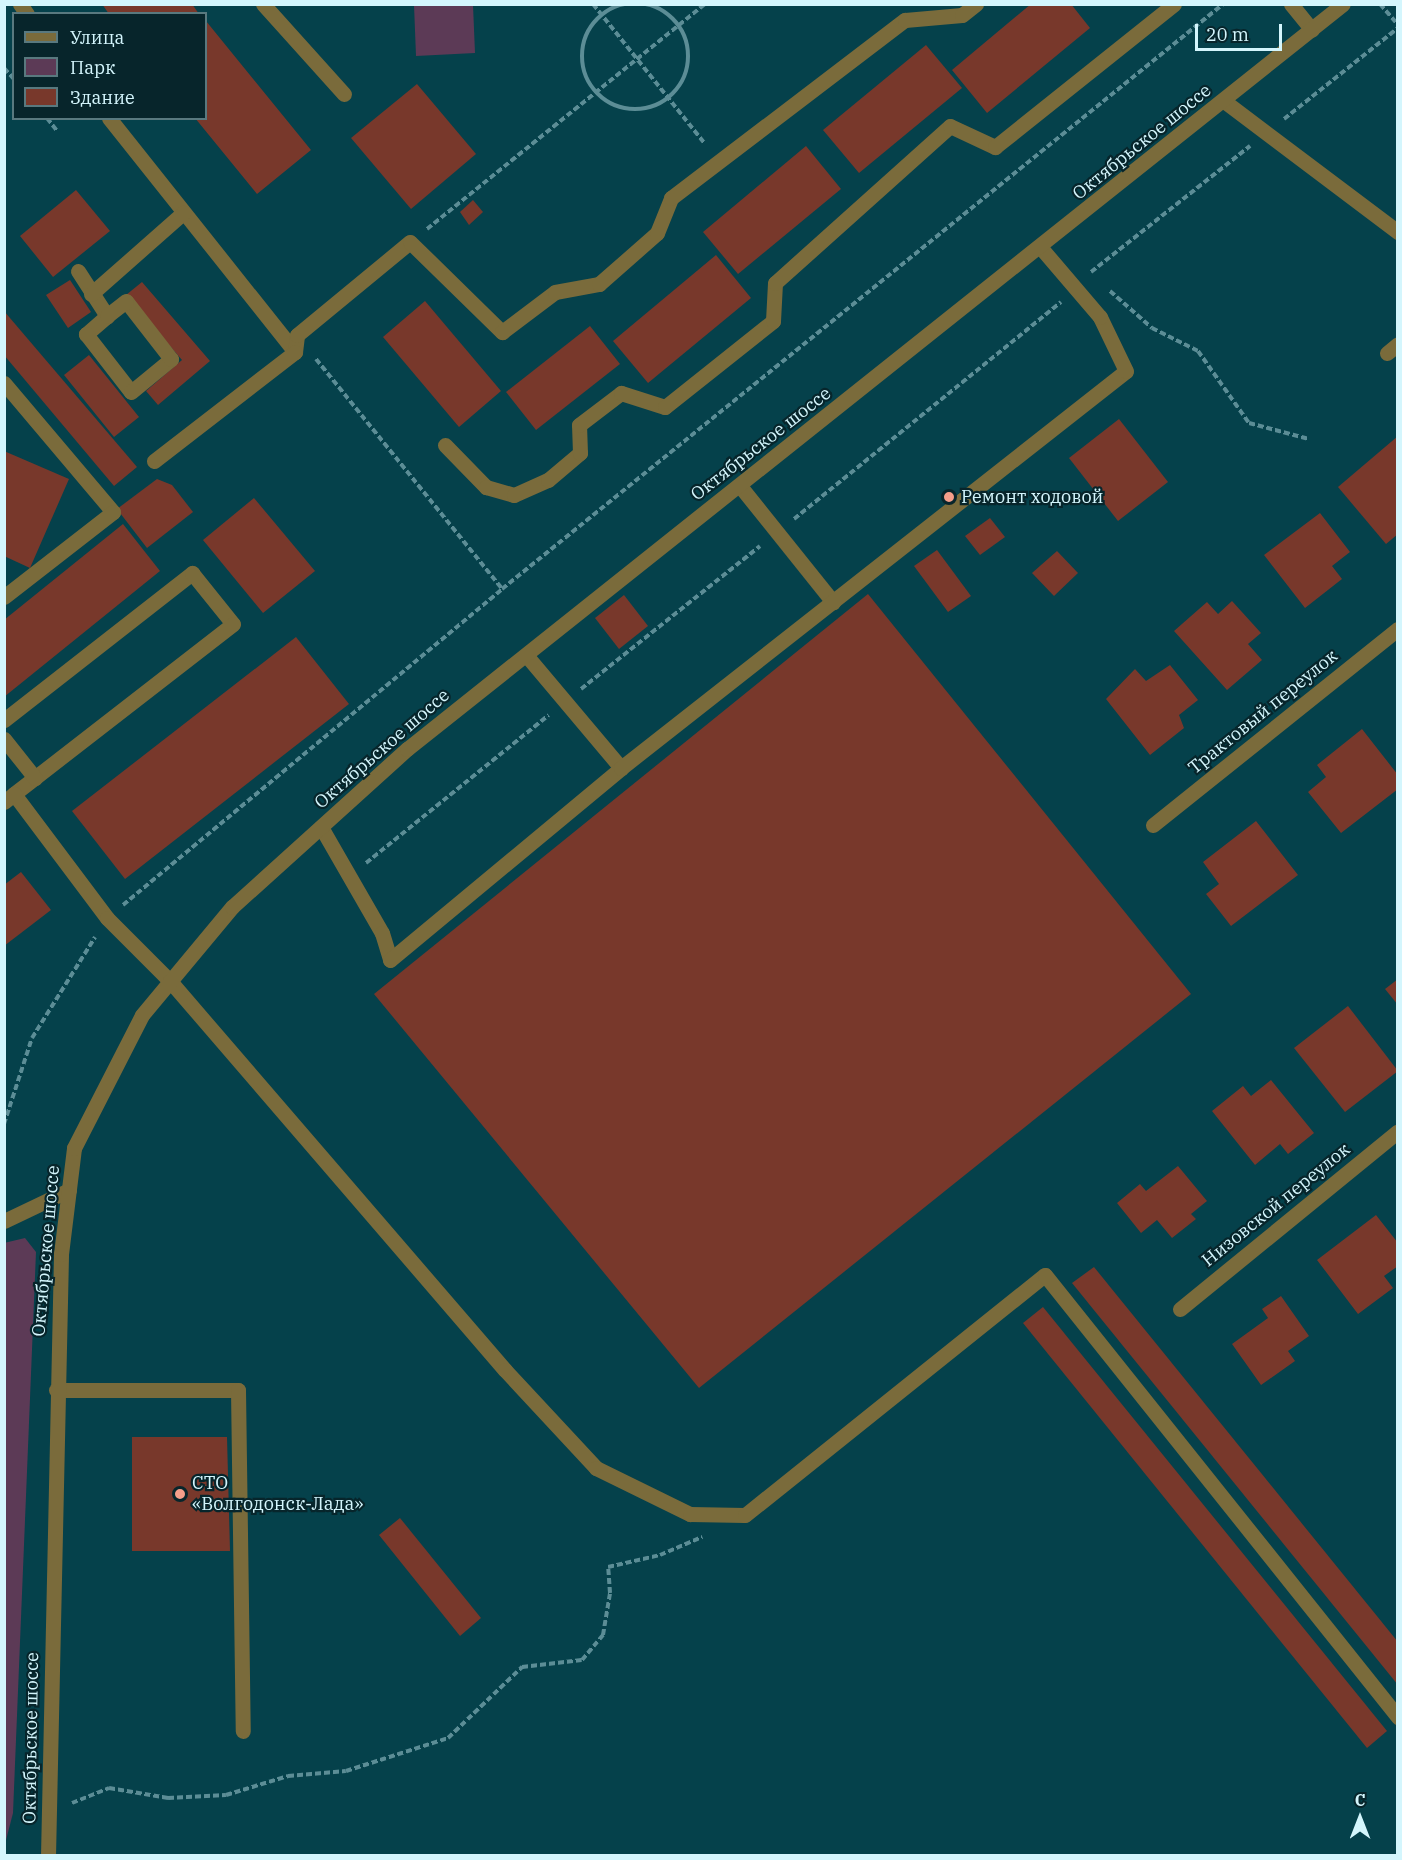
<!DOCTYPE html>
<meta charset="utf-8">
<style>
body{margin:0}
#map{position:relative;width:1402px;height:1860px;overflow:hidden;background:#05414b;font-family:"IBM Plex Serif",serif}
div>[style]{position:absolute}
.green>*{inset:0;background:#5c3a56}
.building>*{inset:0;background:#78382b}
.path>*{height:4px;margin-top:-2px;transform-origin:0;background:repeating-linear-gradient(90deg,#5c8d96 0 6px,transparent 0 9px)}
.path>.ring{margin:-2px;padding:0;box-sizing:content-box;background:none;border:4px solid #5c8d96;border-radius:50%}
.service>*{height:15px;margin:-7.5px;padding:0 7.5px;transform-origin:7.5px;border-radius:7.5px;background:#7a6b3b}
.minor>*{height:15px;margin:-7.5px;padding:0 7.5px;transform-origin:7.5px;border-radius:7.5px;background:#7a6b3b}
.dots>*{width:16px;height:16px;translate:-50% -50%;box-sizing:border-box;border:3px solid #07252b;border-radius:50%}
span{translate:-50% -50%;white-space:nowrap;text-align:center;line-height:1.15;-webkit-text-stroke:4.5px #07252b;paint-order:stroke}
.street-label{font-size:18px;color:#d4f6fd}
.poi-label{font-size:18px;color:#d4f6fd}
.left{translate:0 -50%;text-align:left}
.frame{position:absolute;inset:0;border:6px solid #d4f6fd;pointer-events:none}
.legend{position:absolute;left:12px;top:12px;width:195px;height:108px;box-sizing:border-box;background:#07252b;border:2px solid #59797f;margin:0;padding:8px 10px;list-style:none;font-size:18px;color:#d4f6fd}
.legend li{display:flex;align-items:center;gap:12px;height:30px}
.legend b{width:30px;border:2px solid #59797f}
.north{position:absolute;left:1330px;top:1788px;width:60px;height:60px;-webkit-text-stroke:4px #07252b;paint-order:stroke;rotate:0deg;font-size:16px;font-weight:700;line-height:24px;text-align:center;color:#d4f6fd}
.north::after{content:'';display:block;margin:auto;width:21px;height:27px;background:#d4f6fd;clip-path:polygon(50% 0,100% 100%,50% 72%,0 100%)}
.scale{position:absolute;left:1195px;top:24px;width:87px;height:27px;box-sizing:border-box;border:3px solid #d4f6fd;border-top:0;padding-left:8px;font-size:18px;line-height:21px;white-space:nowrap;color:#d4f6fd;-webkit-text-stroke:4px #07252b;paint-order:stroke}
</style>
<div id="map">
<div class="green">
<i style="clip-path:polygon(414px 5px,473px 5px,475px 53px,416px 56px)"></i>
<i style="clip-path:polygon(25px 1238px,36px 1252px,13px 1813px,5px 1844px,4px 1243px)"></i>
</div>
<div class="building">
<i style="clip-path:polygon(102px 4px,192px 4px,199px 14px,109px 14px)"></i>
<i style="clip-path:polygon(1031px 4px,1071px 4px,1090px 28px,987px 113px,952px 70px)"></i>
<i style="clip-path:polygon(206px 21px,311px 150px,257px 194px,195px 118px,206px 118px)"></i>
<i style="clip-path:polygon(926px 45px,962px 88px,859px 173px,823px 130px)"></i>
<i style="clip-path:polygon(417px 84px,476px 154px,411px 209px,351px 138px)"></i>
<i style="clip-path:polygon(806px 146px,841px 189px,738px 274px,703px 232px)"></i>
<i style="clip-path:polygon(76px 190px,110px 231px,53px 277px,20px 236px)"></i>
<i style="clip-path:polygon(473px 200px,483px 212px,469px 225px,460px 212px)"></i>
<i style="clip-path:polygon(716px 255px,751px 298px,648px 383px,613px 341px)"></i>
<i style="clip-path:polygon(70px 280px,91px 312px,68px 328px,46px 295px)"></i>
<i style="clip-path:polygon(142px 282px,210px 361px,158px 405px,146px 391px,182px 360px,126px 295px)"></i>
<i style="clip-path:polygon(425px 301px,501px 391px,459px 427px,383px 337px)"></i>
<i style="clip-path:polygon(4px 311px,137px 467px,114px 486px,4px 355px)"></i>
<i style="clip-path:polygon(590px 326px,620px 364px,536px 430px,506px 392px)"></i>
<i style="clip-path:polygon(89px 355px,139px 417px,114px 437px,64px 375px)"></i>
<i style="clip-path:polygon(1119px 419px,1168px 482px,1118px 521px,1069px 458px)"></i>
<i style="clip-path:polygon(1398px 436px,1398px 534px,1386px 544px,1338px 487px)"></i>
<i style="clip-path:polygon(4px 451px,69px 479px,30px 568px,4px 556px)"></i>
<i style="clip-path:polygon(157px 479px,172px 485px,193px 512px,147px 548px,117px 509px)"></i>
<i style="clip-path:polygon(254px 498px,315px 571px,263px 613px,203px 540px)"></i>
<i style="clip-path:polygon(1320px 513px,1350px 552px,1332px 566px,1342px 579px,1305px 608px,1264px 555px)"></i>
<i style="clip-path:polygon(990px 518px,1005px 537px,980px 555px,965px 536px)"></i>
<i style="clip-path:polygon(123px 524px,160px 571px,4px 697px,4px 620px)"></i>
<i style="clip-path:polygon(937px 550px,971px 596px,948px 612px,914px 566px)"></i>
<i style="clip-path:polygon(1057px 551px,1078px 573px,1054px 596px,1032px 573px)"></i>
<i style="clip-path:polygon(868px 594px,1191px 994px,699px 1388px,374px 994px)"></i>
<i style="clip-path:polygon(624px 595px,648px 626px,619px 649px,595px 618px)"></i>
<i style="clip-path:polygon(1232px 601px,1261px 633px,1248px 644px,1262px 660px,1227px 690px,1174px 631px,1207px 602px,1218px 614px)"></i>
<i style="clip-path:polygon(296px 637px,349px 704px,125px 879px,72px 811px)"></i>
<i style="clip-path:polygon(1170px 665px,1198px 700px,1179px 715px,1184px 728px,1150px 755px,1106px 699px,1135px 669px,1146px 681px)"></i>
<i style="clip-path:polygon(1362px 729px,1398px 775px,1398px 789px,1341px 833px,1308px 792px,1326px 777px,1317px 765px)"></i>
<i style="clip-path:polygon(1256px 821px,1298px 875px,1231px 926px,1206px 894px,1219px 884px,1203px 862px)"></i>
<i style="clip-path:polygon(21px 872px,51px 910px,4px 946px,4px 885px)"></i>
<i style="clip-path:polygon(1398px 979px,1398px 1005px,1385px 989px)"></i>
<i style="clip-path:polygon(1348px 1006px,1398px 1071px,1345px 1112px,1294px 1048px)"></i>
<i style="clip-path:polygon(1271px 1080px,1314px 1133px,1288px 1154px,1280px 1144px,1255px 1165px,1212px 1111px,1243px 1086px,1251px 1096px)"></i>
<i style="clip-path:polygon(1178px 1166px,1207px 1201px,1191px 1214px,1196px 1219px,1172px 1238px,1157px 1220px,1141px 1233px,1117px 1203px,1140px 1184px,1146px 1191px)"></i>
<i style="clip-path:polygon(1376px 1215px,1398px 1243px,1398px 1266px,1384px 1276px,1393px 1288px,1358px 1314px,1317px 1260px)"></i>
<i style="clip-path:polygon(1094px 1267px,1398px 1642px,1398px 1685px,1072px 1283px)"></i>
<i style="clip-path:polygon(1281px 1296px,1309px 1336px,1288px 1351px,1295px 1361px,1261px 1385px,1232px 1344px,1268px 1318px,1262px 1309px)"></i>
<i style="clip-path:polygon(1043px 1307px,1387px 1731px,1367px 1748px,1023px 1323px)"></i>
<i style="clip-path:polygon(132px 1437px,227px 1437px,230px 1551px,132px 1551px)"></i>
<i style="clip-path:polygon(400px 1518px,481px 1618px,460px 1636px,379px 1535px)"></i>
</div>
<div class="path">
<i class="ring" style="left:582px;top:3px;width:102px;height:102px"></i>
<i style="left:593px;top:4px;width:179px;rotate:51.3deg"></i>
<i style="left:1380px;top:4px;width:28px;rotate:49deg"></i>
<i style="left:4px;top:68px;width:15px;rotate:48deg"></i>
<i style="left:47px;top:118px;width:16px;rotate:52deg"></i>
<i style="left:1284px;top:119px;width:146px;rotate:-38.6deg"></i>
<i style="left:427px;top:229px;width:358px;rotate:-39deg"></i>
<i style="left:1091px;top:272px;width:203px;rotate:-38.4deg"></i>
<i style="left:1110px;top:291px;width:56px;rotate:41.4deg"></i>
<i style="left:1152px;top:328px;width:51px;rotate:26.6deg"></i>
<i style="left:1198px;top:351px;width:88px;rotate:54.7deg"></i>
<i style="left:1249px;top:423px;width:62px;rotate:14.9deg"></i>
<i style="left:316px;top:359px;width:296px;rotate:51deg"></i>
<i style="left:794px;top:519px;width:344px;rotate:-39.1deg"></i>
<i style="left:581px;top:689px;width:229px;rotate:-38.6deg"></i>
<i style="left:366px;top:863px;width:235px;rotate:-39deg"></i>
<i style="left:123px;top:905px;width:493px;rotate:-39.8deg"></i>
<i style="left:502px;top:589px;width:928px;rotate:-39.05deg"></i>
<i style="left:4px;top:1124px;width:90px;rotate:-72deg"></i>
<i style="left:32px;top:1038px;width:119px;rotate:-58deg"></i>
<i style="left:72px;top:1803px;width:40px;rotate:-22deg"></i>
<i style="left:109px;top:1788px;width:60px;rotate:9.6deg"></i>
<i style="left:168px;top:1798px;width:58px;rotate:-3deg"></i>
<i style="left:226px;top:1795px;width:65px;rotate:-17deg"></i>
<i style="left:288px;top:1776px;width:58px;rotate:-4.9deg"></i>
<i style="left:346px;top:1771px;width:107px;rotate:-17.9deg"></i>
<i style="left:448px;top:1738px;width:103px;rotate:-43.8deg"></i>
<i style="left:522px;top:1667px;width:60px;rotate:-6.7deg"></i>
<i style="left:582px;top:1660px;width:33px;rotate:-50deg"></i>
<i style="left:603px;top:1635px;width:43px;rotate:-80.5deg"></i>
<i style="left:610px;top:1593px;width:26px;rotate:-94deg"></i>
<i style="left:608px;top:1567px;width:53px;rotate:-13deg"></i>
<i style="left:660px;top:1555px;width:46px;rotate:-23.2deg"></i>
</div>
<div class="service">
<i style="left:20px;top:4px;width:12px;rotate:55deg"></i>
<i style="left:263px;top:4px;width:121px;rotate:48deg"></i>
<i style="left:1291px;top:4px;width:33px;rotate:51deg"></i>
<i style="left:1224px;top:101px;width:218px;rotate:37deg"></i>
<i style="left:109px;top:118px;width:299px;rotate:51.5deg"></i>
<i style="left:295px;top:352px;width:17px;rotate:-83deg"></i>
<i style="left:297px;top:335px;width:146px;rotate:-39.5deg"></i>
<i style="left:410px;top:242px;width:129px;rotate:44.4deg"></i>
<i style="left:502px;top:332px;width:66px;rotate:-37deg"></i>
<i style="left:555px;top:292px;width:45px;rotate:-10.3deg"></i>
<i style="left:599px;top:284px;width:77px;rotate:-41.3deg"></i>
<i style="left:657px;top:233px;width:38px;rotate:-68deg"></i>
<i style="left:671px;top:198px;width:294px;rotate:-37.3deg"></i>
<i style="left:905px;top:20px;width:57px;rotate:-5deg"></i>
<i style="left:962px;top:15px;width:18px;rotate:-38deg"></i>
<i style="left:78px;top:271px;width:54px;rotate:57.2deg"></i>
<i style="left:107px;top:316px;width:28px;rotate:139deg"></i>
<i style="left:86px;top:334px;width:73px;rotate:52.2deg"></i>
<i style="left:131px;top:392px;width:52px;rotate:-39.5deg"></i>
<i style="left:171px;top:359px;width:73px;rotate:-127.8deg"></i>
<i style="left:126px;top:301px;width:24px;rotate:142deg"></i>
<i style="left:91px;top:294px;width:123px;rotate:-41.4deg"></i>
<i style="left:1387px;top:353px;width:14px;rotate:-39deg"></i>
<i style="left:4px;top:383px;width:169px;rotate:49.8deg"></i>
<i style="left:113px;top:512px;width:138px;rotate:142.1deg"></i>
<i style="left:445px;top:445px;width:59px;rotate:45.7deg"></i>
<i style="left:486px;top:487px;width:29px;rotate:16deg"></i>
<i style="left:514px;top:495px;width:37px;rotate:-24deg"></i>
<i style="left:548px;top:480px;width:42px;rotate:-40.2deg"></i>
<i style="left:580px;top:453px;width:28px;rotate:-92deg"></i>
<i style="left:579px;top:425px;width:53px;rotate:-37.3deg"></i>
<i style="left:621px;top:393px;width:46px;rotate:17.7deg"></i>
<i style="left:665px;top:407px;width:138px;rotate:-38.5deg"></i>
<i style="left:773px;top:321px;width:38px;rotate:-87deg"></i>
<i style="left:775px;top:283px;width:235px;rotate:-41.9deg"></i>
<i style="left:950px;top:126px;width:50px;rotate:25deg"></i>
<i style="left:995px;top:147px;width:229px;rotate:-38.6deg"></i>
<i style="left:154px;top:461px;width:178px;rotate:-37.7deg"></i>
<i style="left:740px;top:486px;width:149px;rotate:51.3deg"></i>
<i style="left:526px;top:655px;width:148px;rotate:49.9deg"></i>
<i style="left:4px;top:720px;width:239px;rotate:-38deg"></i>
<i style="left:192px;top:573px;width:65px;rotate:51.2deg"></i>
<i style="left:233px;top:624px;width:277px;rotate:142.2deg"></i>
<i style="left:4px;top:739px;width:50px;rotate:51.5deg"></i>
<i style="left:4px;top:802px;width:13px;rotate:-39deg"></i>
<i style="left:14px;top:794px;width:155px;rotate:53.1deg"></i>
<i style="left:107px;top:918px;width:89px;rotate:45deg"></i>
<i style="left:170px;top:981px;width:513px;rotate:49.27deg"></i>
<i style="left:505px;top:1370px;width:134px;rotate:47.1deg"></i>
<i style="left:596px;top:1468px;width:105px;rotate:26.1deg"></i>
<i style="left:690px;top:1514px;width:55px;rotate:1deg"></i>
<i style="left:745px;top:1515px;width:384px;rotate:-38.7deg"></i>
<i style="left:1045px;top:1275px;width:566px;rotate:51.39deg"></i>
<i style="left:321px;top:827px;width:122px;rotate:60.1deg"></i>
<i style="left:382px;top:933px;width:28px;rotate:73deg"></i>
<i style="left:390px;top:960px;width:300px;rotate:-39.7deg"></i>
<i style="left:621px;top:768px;width:642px;rotate:-38.17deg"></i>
<i style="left:1126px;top:371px;width:60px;rotate:-115.7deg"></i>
<i style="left:1100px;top:317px;width:91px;rotate:-130.5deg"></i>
<i style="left:4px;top:1221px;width:72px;rotate:-25.5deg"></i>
<i style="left:56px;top:1390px;width:182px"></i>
<i style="left:238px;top:1390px;width:341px;rotate:89.2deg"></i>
</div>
<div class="minor">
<i style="left:1153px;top:825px;width:314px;rotate:-38.7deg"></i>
<i style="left:1180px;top:1309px;width:281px;rotate:-39.2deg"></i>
<i style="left:48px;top:1856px;width:602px;rotate:-88.76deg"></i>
<i style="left:61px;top:1254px;width:107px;rotate:-83deg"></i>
<i style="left:74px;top:1148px;width:149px;rotate:-62.9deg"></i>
<i style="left:142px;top:1015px;width:141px;rotate:-50.2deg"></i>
<i style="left:232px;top:907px;width:236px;rotate:-42.1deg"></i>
<i style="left:407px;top:749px;width:1196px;rotate:-38.52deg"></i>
</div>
<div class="dots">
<i style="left:949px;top:497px;background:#f49e8a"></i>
<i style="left:180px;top:1494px;background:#f49e8a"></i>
</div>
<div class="street-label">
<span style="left:1142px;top:142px;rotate:-39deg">Октябрьское шоссе</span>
<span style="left:761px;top:444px;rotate:-38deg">Октябрьское шоссе</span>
<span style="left:1263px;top:712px;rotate:-39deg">Трактовый переулок</span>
<span style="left:382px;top:749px;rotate:-41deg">Октябрьское шоссе</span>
<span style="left:1276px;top:1205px;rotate:-39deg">Низовской переулок</span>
<span style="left:46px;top:1251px;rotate:-85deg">Октябрьское шоссе</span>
<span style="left:31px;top:1738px;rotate:-89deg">Октябрьское шоссе</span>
</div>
<div class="poi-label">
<span class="left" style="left:961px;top:497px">Ремонт ходовой</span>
<span class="left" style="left:192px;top:1494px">СТО<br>«Волгодонск-Лада»</span>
</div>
<div class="frame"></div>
<ul class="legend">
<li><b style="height:8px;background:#7a6b3b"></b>Улица</li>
<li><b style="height:16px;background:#5c3a56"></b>Парк</li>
<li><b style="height:16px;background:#78382b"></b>Здание</li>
</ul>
<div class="north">С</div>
<div class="scale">20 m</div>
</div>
